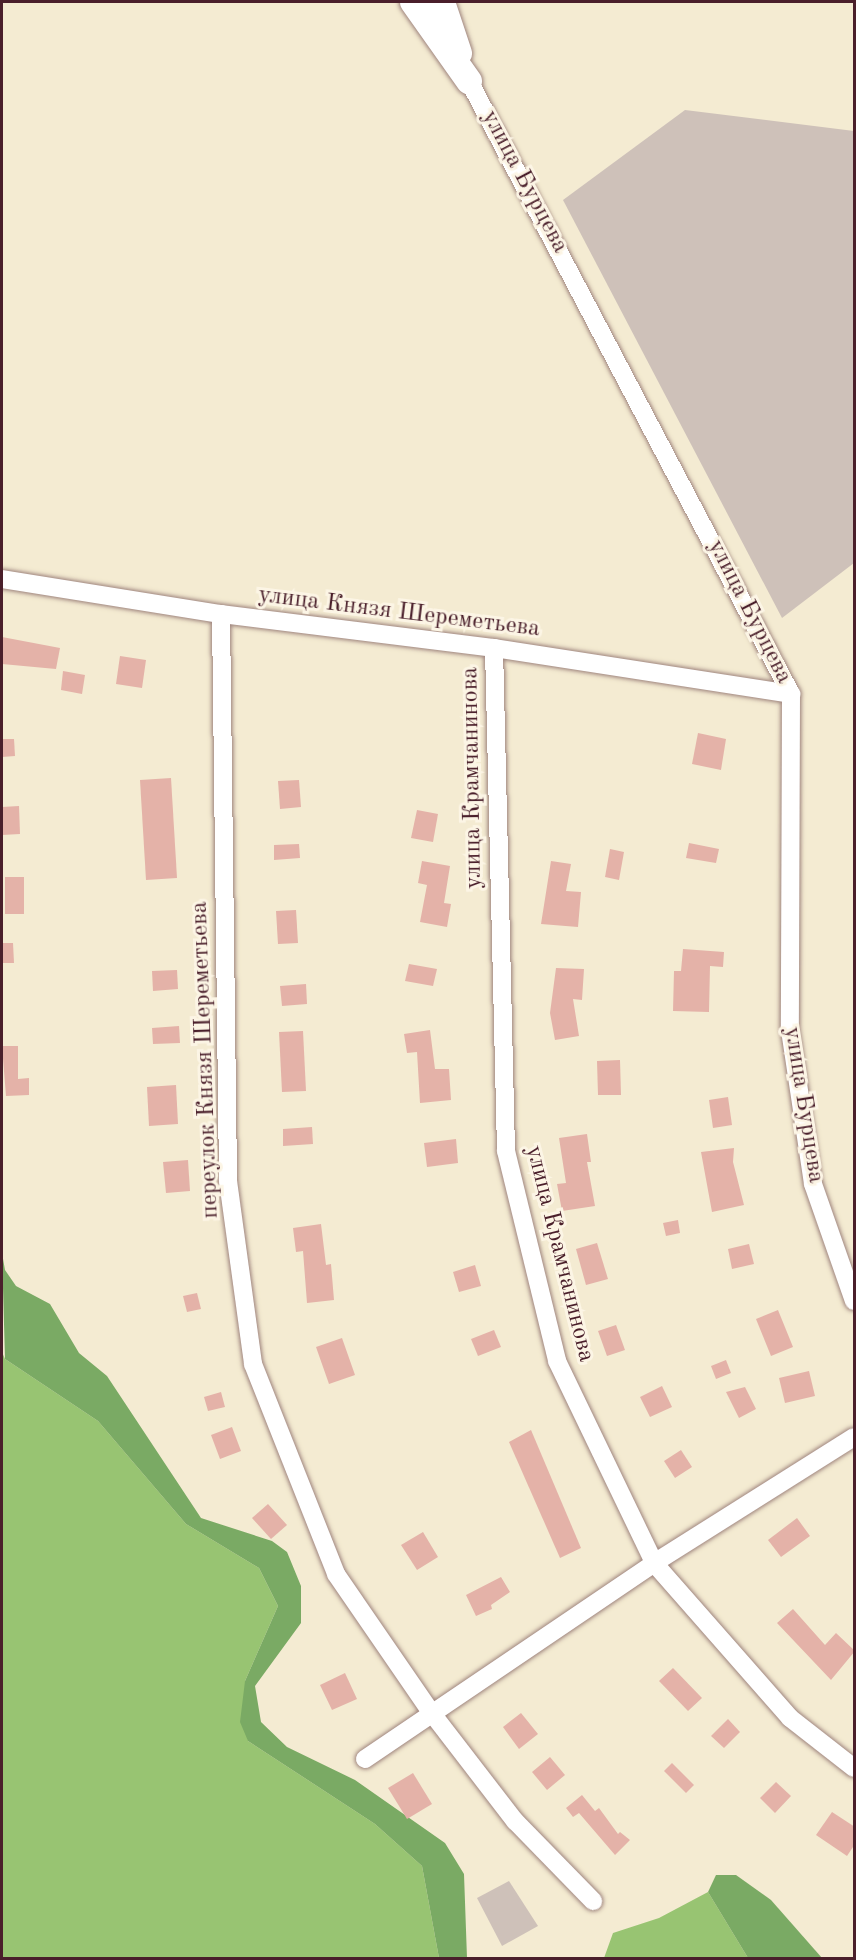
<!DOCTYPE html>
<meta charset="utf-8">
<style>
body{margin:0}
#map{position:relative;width:856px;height:1960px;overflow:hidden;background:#f4ebd2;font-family:"Old Standard TT",serif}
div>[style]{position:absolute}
.industrial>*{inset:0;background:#cec1b9}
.green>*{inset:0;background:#98c472}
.forest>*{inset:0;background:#7aaa64}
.building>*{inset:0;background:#e4b2a8}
.roads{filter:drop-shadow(0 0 2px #9f857e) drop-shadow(0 0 2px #9f857e)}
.street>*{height:18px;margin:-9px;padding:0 9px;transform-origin:9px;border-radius:9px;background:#fff}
.secondary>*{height:26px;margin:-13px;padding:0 13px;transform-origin:13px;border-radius:13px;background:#fff}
span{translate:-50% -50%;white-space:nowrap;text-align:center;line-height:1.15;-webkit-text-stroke:6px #fcf5e5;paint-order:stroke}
.street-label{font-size:24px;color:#4a1f2b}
.frame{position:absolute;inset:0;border:3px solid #4a1f2b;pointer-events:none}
</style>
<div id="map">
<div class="industrial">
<i style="clip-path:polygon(685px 110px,854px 131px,854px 563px,782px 618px,563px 200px)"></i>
<i style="clip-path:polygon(509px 1881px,538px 1926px,502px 1946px,477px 1898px)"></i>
</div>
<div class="green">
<i style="clip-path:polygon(2px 1352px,5px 1359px,98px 1421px,186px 1524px,259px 1568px,278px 1606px,245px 1681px,248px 1741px,375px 1824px,422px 1866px,439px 1958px,2px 1958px)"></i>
<i style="clip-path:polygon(708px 1892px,748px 1958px,604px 1958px,613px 1933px,659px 1918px)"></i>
</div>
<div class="forest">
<i style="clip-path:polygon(2px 1253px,5px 1270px,16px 1286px,50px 1304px,79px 1353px,107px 1376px,201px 1518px,272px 1541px,287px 1552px,301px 1586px,301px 1623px,255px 1686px,261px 1722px,287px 1747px,355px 1780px,445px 1843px,464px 1874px,467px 1958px,439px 1958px,422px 1866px,375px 1824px,248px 1741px,240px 1722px,245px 1681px,278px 1606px,259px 1568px,186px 1524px,98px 1421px,5px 1359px)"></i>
<i style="clip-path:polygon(716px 1875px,736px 1875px,771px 1900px,822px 1958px,748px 1958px,708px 1892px)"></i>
</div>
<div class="building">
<i style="clip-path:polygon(2px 637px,60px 648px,56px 669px,2px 664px)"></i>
<i style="clip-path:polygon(120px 656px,146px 660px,142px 688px,116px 684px)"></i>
<i style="clip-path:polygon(63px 671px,85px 675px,82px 694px,61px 690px)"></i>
<i style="clip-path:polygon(698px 733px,726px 739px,721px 770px,692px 764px)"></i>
<i style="clip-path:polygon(2px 739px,14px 739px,15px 756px,2px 757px)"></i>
<i style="clip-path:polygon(171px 778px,177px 878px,146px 880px,140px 780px)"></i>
<i style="clip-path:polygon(299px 780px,301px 807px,280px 809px,278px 781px)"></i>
<i style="clip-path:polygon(19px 806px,20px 834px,2px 835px,2px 807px)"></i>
<i style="clip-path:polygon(417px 810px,438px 814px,433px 842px,411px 838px)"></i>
<i style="clip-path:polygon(689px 843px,719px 849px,716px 863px,686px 858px)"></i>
<i style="clip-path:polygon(299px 844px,300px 858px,274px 860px,274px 845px)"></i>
<i style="clip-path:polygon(610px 849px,624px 852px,619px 880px,605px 877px)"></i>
<i style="clip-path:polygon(422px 861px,450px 866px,444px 903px,451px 904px,447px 927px,420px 922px,427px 885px,418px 883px)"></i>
<i style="clip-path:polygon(551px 861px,571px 864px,566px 891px,581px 892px,578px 927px,541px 924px)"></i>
<i style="clip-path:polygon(5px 877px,24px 877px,24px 914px,5px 914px)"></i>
<i style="clip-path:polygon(296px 910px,298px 943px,278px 944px,276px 911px)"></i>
<i style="clip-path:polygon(2px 943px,13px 943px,14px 963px,2px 963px)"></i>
<i style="clip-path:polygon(683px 949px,724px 952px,723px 967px,710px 966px,709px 1012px,673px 1011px,674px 971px,681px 971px)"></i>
<i style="clip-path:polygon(409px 964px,437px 969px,433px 986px,405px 981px)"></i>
<i style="clip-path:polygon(556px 968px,584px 969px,582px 1000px,573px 999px,579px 1036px,555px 1040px,550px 1013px)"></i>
<i style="clip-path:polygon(177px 970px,178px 989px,153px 991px,152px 971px)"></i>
<i style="clip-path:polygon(306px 984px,307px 1004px,282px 1006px,280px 986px)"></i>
<i style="clip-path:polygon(179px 1026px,180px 1043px,153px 1044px,152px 1028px)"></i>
<i style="clip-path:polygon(430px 1030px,435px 1069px,449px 1069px,451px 1100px,420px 1103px,417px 1052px,407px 1053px,404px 1034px)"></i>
<i style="clip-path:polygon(303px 1031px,306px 1091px,282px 1092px,279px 1032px)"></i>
<i style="clip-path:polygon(2px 1046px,18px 1046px,18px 1079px,29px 1078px,29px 1095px,6px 1096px)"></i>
<i style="clip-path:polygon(620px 1060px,621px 1095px,598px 1095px,597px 1061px)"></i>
<i style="clip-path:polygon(176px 1085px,178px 1124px,149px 1126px,147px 1087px)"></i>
<i style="clip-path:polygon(728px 1097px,732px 1125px,713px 1128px,709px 1100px)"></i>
<i style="clip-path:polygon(312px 1127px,313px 1144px,283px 1146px,283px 1129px)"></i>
<i style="clip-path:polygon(587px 1134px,591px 1162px,587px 1162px,595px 1206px,562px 1211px,557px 1184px,566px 1183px,559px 1138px)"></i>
<i style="clip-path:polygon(456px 1139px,458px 1163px,427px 1167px,424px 1143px)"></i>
<i style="clip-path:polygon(734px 1148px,733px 1162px,744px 1205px,712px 1212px,701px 1152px)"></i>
<i style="clip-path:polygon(188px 1160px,190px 1191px,166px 1193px,163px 1162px)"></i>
<i style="clip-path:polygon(678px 1220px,680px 1233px,666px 1236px,663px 1223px)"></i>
<i style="clip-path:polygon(321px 1224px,326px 1265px,331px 1264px,334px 1300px,307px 1303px,303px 1251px,296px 1252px,293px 1228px)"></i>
<i style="clip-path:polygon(597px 1243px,608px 1279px,586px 1285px,576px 1249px)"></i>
<i style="clip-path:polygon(749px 1244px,754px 1264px,732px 1269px,728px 1249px)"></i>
<i style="clip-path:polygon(475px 1265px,481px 1286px,459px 1292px,453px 1272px)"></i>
<i style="clip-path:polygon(197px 1293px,201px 1309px,187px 1312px,183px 1296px)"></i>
<i style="clip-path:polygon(778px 1310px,793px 1347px,771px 1356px,756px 1319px)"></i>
<i style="clip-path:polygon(616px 1325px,625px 1350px,607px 1356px,598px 1331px)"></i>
<i style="clip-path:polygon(494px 1330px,501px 1347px,478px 1356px,471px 1339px)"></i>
<i style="clip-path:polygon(342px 1338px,355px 1375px,329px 1384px,316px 1347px)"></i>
<i style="clip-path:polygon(726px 1360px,731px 1373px,716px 1379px,711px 1366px)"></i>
<i style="clip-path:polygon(809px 1371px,815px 1396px,785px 1403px,779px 1378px)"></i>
<i style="clip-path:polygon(662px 1386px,672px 1407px,650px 1417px,640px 1397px)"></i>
<i style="clip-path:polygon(745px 1387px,756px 1409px,739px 1418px,726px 1392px)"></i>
<i style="clip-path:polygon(221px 1392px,225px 1407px,208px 1411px,204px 1397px)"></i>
<i style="clip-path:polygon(232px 1427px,241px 1451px,220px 1459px,211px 1435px)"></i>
<i style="clip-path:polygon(531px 1430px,581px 1548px,560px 1558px,509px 1442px)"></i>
<i style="clip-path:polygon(681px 1450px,692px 1467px,675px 1478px,664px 1461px)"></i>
<i style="clip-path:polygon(268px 1504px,287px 1525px,271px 1539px,252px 1518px)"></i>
<i style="clip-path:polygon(797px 1518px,810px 1536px,781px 1557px,768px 1540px)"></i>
<i style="clip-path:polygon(423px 1532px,438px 1557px,417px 1570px,401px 1545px)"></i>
<i style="clip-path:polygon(501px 1577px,510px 1592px,491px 1605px,492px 1609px,476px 1616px,466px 1595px)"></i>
<i style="clip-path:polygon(793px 1609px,825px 1645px,836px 1633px,855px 1651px,831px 1680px,777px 1623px)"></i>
<i style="clip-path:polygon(673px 1668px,702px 1698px,688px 1711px,659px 1681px)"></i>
<i style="clip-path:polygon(345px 1673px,357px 1699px,332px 1710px,320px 1685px)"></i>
<i style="clip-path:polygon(521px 1713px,538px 1734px,519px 1749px,503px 1727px)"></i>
<i style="clip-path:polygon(728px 1719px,740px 1732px,724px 1748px,711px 1736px)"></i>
<i style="clip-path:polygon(550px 1757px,565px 1775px,547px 1790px,532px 1772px)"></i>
<i style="clip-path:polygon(672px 1763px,694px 1785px,686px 1793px,664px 1771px)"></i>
<i style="clip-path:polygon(413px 1773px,432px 1804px,407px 1819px,388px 1788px)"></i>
<i style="clip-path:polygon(776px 1782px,791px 1796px,775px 1813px,760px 1798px)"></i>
<i style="clip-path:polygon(582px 1795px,595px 1811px,599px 1808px,618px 1834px,620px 1832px,630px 1840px,615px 1855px,579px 1813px,573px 1817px,566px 1808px)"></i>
<i style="clip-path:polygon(832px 1812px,855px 1827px,855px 1844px,847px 1856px,816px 1835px)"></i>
</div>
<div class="roads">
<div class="street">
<i style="left:469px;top:81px;width:692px;rotate:62.29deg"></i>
<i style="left:791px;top:694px;width:336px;rotate:90.2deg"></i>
<i style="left:790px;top:1030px;width:156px;rotate:81.5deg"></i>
<i style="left:813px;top:1184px;width:124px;rotate:70.7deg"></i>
<i style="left:2px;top:579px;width:222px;rotate:9.1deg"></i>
<i style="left:221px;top:614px;width:275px;rotate:7.1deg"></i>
<i style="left:494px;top:648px;width:301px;rotate:8.8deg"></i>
<i style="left:221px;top:614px;width:567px;rotate:89.29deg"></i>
<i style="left:228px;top:1181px;width:185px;rotate:82.2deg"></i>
<i style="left:253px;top:1364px;width:226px;rotate:68.4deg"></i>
<i style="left:336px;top:1574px;width:168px;rotate:55.5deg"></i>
<i style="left:431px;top:1712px;width:138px;rotate:52.4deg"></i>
<i style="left:515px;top:1821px;width:112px;rotate:45.7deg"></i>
<i style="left:494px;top:648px;width:503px;rotate:88.63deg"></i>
<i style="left:506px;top:1151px;width:216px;rotate:76.3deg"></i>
<i style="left:557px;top:1361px;width:224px;rotate:64.3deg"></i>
<i style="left:654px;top:1563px;width:206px;rotate:48.7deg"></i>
<i style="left:790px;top:1718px;width:81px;rotate:38deg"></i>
<i style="left:365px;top:1759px;width:349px;rotate:-34.1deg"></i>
<i style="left:654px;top:1563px;width:236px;rotate:-32.2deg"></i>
</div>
<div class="secondary">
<i style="left:413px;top:2px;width:97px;rotate:54.7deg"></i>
<i style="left:442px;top:2px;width:54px;rotate:71.6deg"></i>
</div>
</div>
<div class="street-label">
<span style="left:524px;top:182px;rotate:62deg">улица Бурцева</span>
<span style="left:749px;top:612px;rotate:63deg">улица Бурцева</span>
<span style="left:399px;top:613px;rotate:7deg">улица Князя Шереметьева</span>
<span style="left:473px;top:778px;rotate:-91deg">улица Крамчанинова</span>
<span style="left:206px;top:1060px;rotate:-92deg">переулок Князя Шереметьева</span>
<span style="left:803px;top:1105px;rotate:81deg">улица Бурцева</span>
<span style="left:559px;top:1254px;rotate:76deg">улица Крамчанинова</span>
</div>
<div class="frame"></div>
</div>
